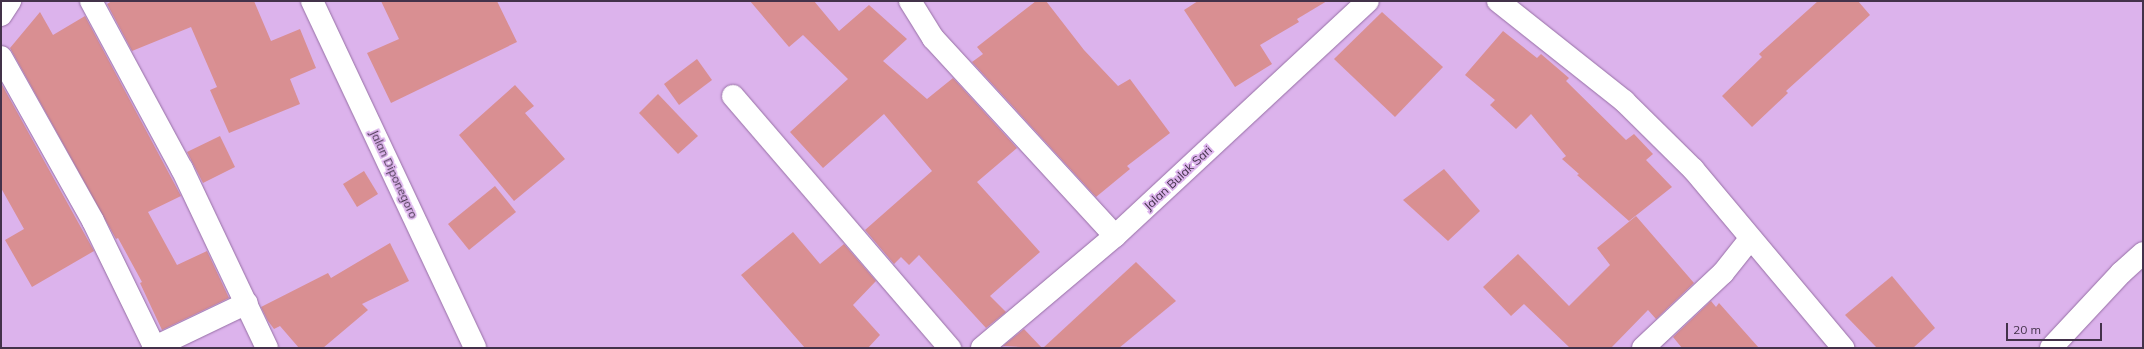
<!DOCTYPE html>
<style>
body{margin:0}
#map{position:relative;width:2144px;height:349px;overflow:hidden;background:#dcb3ec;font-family:Mulish,sans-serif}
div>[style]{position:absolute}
.building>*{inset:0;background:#d98f92}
.roads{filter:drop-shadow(0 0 1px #966fa5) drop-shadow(0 0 1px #966fa5)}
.minor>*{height:22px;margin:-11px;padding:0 11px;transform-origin:11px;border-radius:11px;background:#fff}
.tertiary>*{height:22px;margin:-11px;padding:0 11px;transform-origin:11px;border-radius:11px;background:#fff}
span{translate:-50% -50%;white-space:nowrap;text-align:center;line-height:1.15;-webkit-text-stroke:3.5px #dcb3ec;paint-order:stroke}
.street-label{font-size:12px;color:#43324a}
.frame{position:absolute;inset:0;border:2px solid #43324a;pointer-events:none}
.scale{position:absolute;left:2006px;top:323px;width:96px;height:18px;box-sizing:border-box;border:2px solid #43324a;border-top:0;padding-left:5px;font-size:12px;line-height:14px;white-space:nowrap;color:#43324a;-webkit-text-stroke:3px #dcb3ec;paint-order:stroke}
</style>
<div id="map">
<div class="building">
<i style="clip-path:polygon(112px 1px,254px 1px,271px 41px,300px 29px,316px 68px,290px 79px,300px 104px,229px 133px,210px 90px,217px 87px,191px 27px,132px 51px,107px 4px)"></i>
<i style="clip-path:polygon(381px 1px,497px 1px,517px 42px,391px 103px,367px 53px,399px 39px)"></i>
<i style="clip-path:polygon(750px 1px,814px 1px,839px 31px,869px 5px,907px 39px,883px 61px,927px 99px,953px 78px,1017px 148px,977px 182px,1040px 252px,990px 296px,1006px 312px,986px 328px,919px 255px,909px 265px,901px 257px,894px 264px,865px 230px,932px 171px,884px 114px,823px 168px,790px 132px,848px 79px,803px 35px,789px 47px)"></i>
<i style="clip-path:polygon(1036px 1px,1046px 1px,1084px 50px,1118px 86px,1130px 79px,1170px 133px,1127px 166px,1130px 169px,1096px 197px,972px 62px,983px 54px,977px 47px)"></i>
<i style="clip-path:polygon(1198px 1px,1327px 1px,1297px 19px,1299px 22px,1260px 45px,1272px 64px,1235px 87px,1184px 10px)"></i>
<i style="clip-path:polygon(1818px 1px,1858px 1px,1870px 15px,1786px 91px,1788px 93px,1752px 127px,1722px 96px,1762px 57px,1759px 54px)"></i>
<i style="clip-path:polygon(40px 12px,53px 35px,85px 16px,181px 196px,148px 212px,177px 265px,207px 251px,229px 298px,162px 330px,140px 283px,142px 282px,118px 238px,116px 239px,10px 48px)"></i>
<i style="clip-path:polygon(1382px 12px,1443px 67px,1395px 117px,1334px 59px)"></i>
<i style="clip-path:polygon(1503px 31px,1537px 58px,1541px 54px,1569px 78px,1566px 81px,1626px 140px,1634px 134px,1653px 154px,1646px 160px,1672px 187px,1629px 221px,1577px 175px,1579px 174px,1562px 159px,1566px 156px,1531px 114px,1516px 129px,1490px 105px,1495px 100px,1465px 75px)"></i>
<i style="clip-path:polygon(697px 59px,712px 80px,679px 105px,664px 84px)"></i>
<i style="clip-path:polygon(1px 83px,94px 251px,32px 287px,5px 240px,24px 229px,1px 188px)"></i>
<i style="clip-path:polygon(515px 85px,534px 106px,525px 113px,565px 159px,514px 201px,459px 135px)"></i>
<i style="clip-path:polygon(658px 94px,698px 136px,678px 154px,639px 113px)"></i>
<i style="clip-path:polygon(220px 136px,235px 167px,203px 183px,187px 152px)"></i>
<i style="clip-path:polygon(1444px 169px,1480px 211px,1448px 241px,1403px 200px)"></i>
<i style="clip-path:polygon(364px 171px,378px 194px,357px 207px,343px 184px)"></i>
<i style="clip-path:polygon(495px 186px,516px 212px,469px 250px,448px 224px)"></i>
<i style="clip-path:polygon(1636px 216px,1694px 283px,1656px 319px,1648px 310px,1611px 348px,1570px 348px,1524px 304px,1511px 316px,1483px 287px,1518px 254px,1569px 306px,1610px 265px,1597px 248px)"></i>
<i style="clip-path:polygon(793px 232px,820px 264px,844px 244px,876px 281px,853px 305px,880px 335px,868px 348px,805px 348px,741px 275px)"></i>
<i style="clip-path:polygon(390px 243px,409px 281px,362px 304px,368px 310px,323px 348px,299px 348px,280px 326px,274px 329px,268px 321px,261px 307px,328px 273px,331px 278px)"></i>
<i style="clip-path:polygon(1136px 262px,1176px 301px,1119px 348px,1043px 348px)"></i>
<i style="clip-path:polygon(1892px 276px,1935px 328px,1913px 348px,1877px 348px,1845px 315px)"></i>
<i style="clip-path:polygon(1711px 301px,1716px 307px,1719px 303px,1759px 348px,1682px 348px,1673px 337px)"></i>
<i style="clip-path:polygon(1024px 329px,1042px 348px,1003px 346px)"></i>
</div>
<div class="roads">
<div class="minor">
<i style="left:91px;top:1px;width:191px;rotate:61.6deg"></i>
<i style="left:182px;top:169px;width:198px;rotate:64.6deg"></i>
<i style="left:910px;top:1px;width:44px;rotate:58.1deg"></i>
<i style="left:933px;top:38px;width:269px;rotate:47.4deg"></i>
<i style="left:1498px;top:1px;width:161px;rotate:38.4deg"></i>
<i style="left:1624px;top:101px;width:97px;rotate:44.6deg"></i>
<i style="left:1693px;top:169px;width:234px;rotate:50deg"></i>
<i style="left:1px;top:15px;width:17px;rotate:-57deg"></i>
<i style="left:1px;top:57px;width:188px;rotate:60.7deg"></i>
<i style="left:93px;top:221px;width:141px;rotate:64deg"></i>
<i style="left:733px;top:96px;width:333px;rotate:49.3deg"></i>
<i style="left:153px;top:348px;width:104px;rotate:-25.6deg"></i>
<i style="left:982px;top:348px;width:174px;rotate:-40.1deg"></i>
<i style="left:1115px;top:236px;width:345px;rotate:-42.9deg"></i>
<i style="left:1643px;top:348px;width:110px;rotate:-43.2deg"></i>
<i style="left:1723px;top:273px;width:43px;rotate:-51.5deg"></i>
<i style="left:2051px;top:348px;width:103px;rotate:-47deg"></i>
<i style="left:2121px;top:273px;width:30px;rotate:-42deg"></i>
</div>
<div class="tertiary">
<i style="left:312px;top:1px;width:383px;rotate:64.8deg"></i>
</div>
</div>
<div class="street-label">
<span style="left:394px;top:174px;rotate:65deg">Jalan Diponegoro</span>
<span style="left:1178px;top:178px;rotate:-43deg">Jalan Bulak Sari</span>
</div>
<div class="frame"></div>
<div class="scale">20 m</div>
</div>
